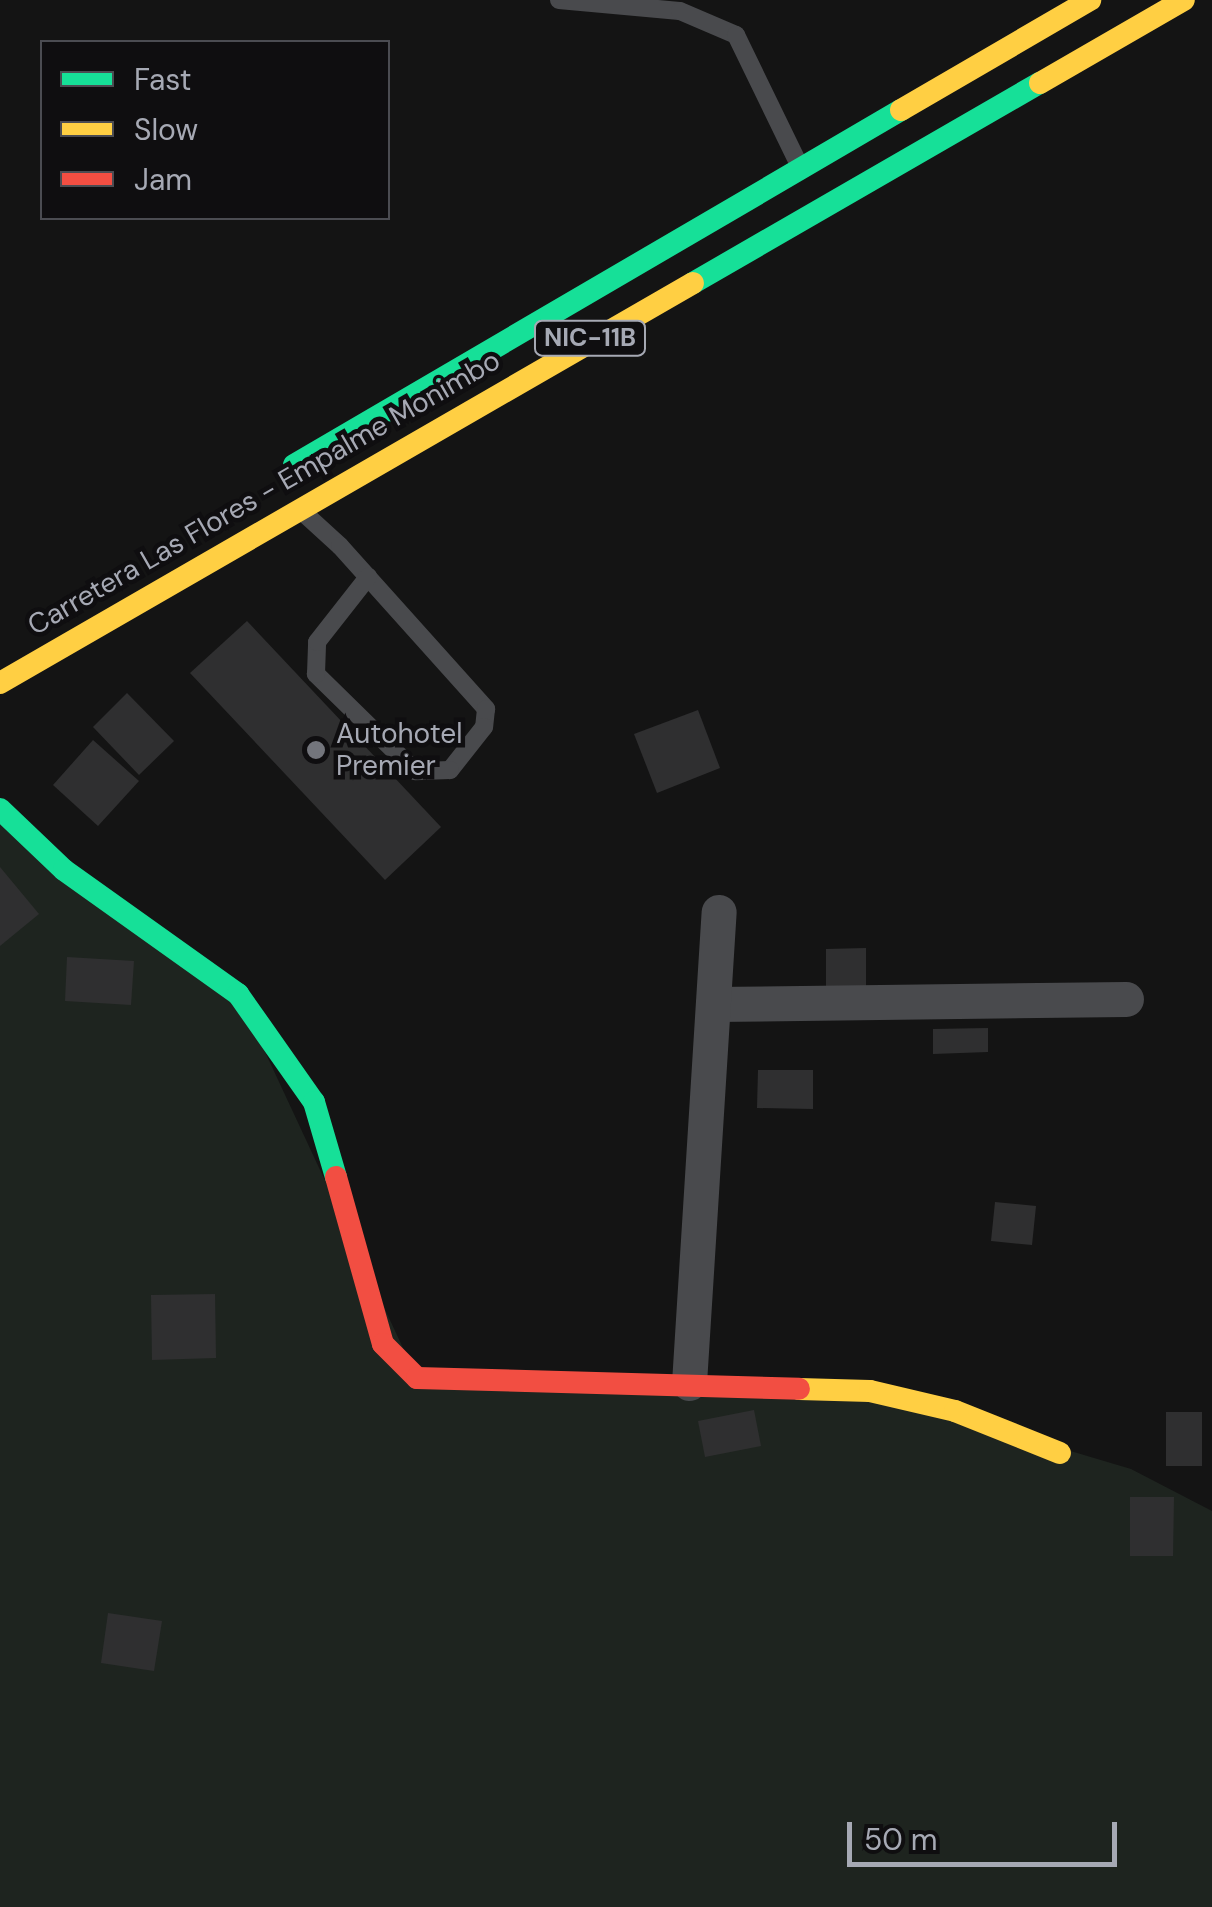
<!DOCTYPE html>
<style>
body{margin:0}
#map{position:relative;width:1212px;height:1907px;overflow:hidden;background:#141414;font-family:"DM Sans",sans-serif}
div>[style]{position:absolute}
.green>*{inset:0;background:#1e241f}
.building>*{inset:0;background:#2f2f30}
.lane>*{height:18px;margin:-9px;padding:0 9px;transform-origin:9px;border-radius:9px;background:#494a4d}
.street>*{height:35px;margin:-17.5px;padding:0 17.5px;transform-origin:17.5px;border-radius:17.5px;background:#494a4d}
.fast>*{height:22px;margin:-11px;padding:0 11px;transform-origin:11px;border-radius:11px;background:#16e098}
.slow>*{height:22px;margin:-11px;padding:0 11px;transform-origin:11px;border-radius:11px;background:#ffcf43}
.jam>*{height:22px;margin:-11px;padding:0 11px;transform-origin:11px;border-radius:11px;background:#f24e42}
.dots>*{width:28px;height:28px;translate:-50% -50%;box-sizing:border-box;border:5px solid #0f0e10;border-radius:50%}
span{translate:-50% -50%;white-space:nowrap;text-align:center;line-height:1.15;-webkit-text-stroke:9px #0f0e10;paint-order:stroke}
.shield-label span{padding:2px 8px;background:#0f0e10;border:2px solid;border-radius:8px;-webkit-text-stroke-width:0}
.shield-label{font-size:25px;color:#a6a9b4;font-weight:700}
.street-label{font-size:28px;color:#a6a9b4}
.poi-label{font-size:28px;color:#a6a9b4}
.left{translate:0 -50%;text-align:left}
.legend{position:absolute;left:40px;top:40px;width:350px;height:180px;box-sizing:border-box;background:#0f0e10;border:2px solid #4b4c52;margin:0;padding:12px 18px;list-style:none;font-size:30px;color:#a6a9b4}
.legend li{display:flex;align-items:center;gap:20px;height:50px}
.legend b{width:50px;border:2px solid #4b4c52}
.scale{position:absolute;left:847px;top:1822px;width:270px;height:45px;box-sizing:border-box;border:5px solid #a6a9b4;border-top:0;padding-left:12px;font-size:30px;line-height:35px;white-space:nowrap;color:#a6a9b4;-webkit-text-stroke:8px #0f0e10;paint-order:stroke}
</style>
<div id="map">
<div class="green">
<i style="clip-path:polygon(0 809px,238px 994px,417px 1378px,870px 1391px,1131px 1469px,1212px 1511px,1212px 1907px,0 1907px)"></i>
</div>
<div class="building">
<i style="clip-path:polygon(247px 621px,441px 827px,385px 880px,190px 673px)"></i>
<i style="clip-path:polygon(127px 693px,174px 741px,139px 775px,93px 727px)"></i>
<i style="clip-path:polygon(698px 710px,720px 768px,657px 793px,634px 734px)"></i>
<i style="clip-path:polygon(93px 740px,139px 781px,98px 826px,53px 785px)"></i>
<i style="clip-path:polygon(0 867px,39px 914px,0 946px)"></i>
<i style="clip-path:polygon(866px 948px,866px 992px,826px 992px,826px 949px)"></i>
<i style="clip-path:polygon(67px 957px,134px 961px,131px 1005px,65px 1001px)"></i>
<i style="clip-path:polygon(988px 1028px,988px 1052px,933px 1054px,933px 1029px)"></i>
<i style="clip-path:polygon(758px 1070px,813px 1070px,813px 1109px,757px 1108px)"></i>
<i style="clip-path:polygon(995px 1202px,1036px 1206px,1032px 1245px,991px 1241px)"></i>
<i style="clip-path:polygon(215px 1294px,216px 1358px,152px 1360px,151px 1295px)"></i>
<i style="clip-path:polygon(754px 1410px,761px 1446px,705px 1457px,698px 1421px)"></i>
<i style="clip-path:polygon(1166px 1412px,1202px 1412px,1202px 1466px,1166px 1466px)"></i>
<i style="clip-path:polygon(1130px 1497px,1174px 1497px,1173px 1556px,1130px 1556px)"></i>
<i style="clip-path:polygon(108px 1613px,162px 1621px,154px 1671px,101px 1663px)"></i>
</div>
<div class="lane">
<i style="left:559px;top:0;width:121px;rotate:5.2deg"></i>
<i style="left:680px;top:11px;width:61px;rotate:23.2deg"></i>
<i style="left:736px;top:35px;width:144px;rotate:64.1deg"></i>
<i style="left:306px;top:515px;width:46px;rotate:42.4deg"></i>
<i style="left:340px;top:546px;width:219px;rotate:48.1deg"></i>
<i style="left:486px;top:709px;width:18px;rotate:96deg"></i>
<i style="left:484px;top:727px;width:55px;rotate:128.3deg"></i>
<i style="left:450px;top:770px;width:35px;rotate:178deg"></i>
<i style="left:415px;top:771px;width:139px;rotate:-135.6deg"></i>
<i style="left:316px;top:674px;width:32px;rotate:-88deg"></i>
<i style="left:317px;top:642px;width:83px;rotate:-51.9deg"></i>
</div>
<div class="street">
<i style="left:713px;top:1004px;width:413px;rotate:-0.7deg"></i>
<i style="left:689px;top:1383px;width:472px;rotate:-86.4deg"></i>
</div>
<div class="fast">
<i style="left:693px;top:283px;width:401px;rotate:-30deg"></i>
<i style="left:294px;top:465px;width:703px;rotate:-30.32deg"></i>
<i style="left:0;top:809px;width:88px;rotate:43.6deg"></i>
<i style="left:64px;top:870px;width:214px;rotate:35.5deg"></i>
<i style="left:238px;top:994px;width:132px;rotate:54.9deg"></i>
<i style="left:314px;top:1102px;width:78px;rotate:73.7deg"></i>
</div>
<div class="slow">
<i style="left:1040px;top:83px;width:166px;rotate:-30deg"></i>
<i style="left:901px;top:110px;width:219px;rotate:-30.2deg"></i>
<i style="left:0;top:683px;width:800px;rotate:-29.99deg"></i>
<i style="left:799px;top:1389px;width:71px;rotate:1.6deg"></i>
<i style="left:870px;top:1391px;width:87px;rotate:13.2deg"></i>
<i style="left:955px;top:1411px;width:113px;rotate:21.8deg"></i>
</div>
<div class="jam">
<i style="left:336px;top:1177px;width:173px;rotate:74.3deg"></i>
<i style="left:383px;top:1344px;width:48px;rotate:45deg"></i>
<i style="left:417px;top:1378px;width:382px;rotate:1.6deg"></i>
</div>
<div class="dots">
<i style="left:316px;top:750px;background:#73757c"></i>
</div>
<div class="shield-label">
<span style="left:590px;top:338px">NIC-11B</span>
</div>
<div class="street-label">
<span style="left:264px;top:493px;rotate:-30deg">Carretera Las Flores - Empalme Monimbo</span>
</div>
<div class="poi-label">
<span class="left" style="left:336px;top:750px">Autohotel<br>Premier</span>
</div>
<ul class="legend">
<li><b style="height:12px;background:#16e098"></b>Fast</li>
<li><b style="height:12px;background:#ffcf43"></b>Slow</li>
<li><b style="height:12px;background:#f24e42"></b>Jam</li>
</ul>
<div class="scale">50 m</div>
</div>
